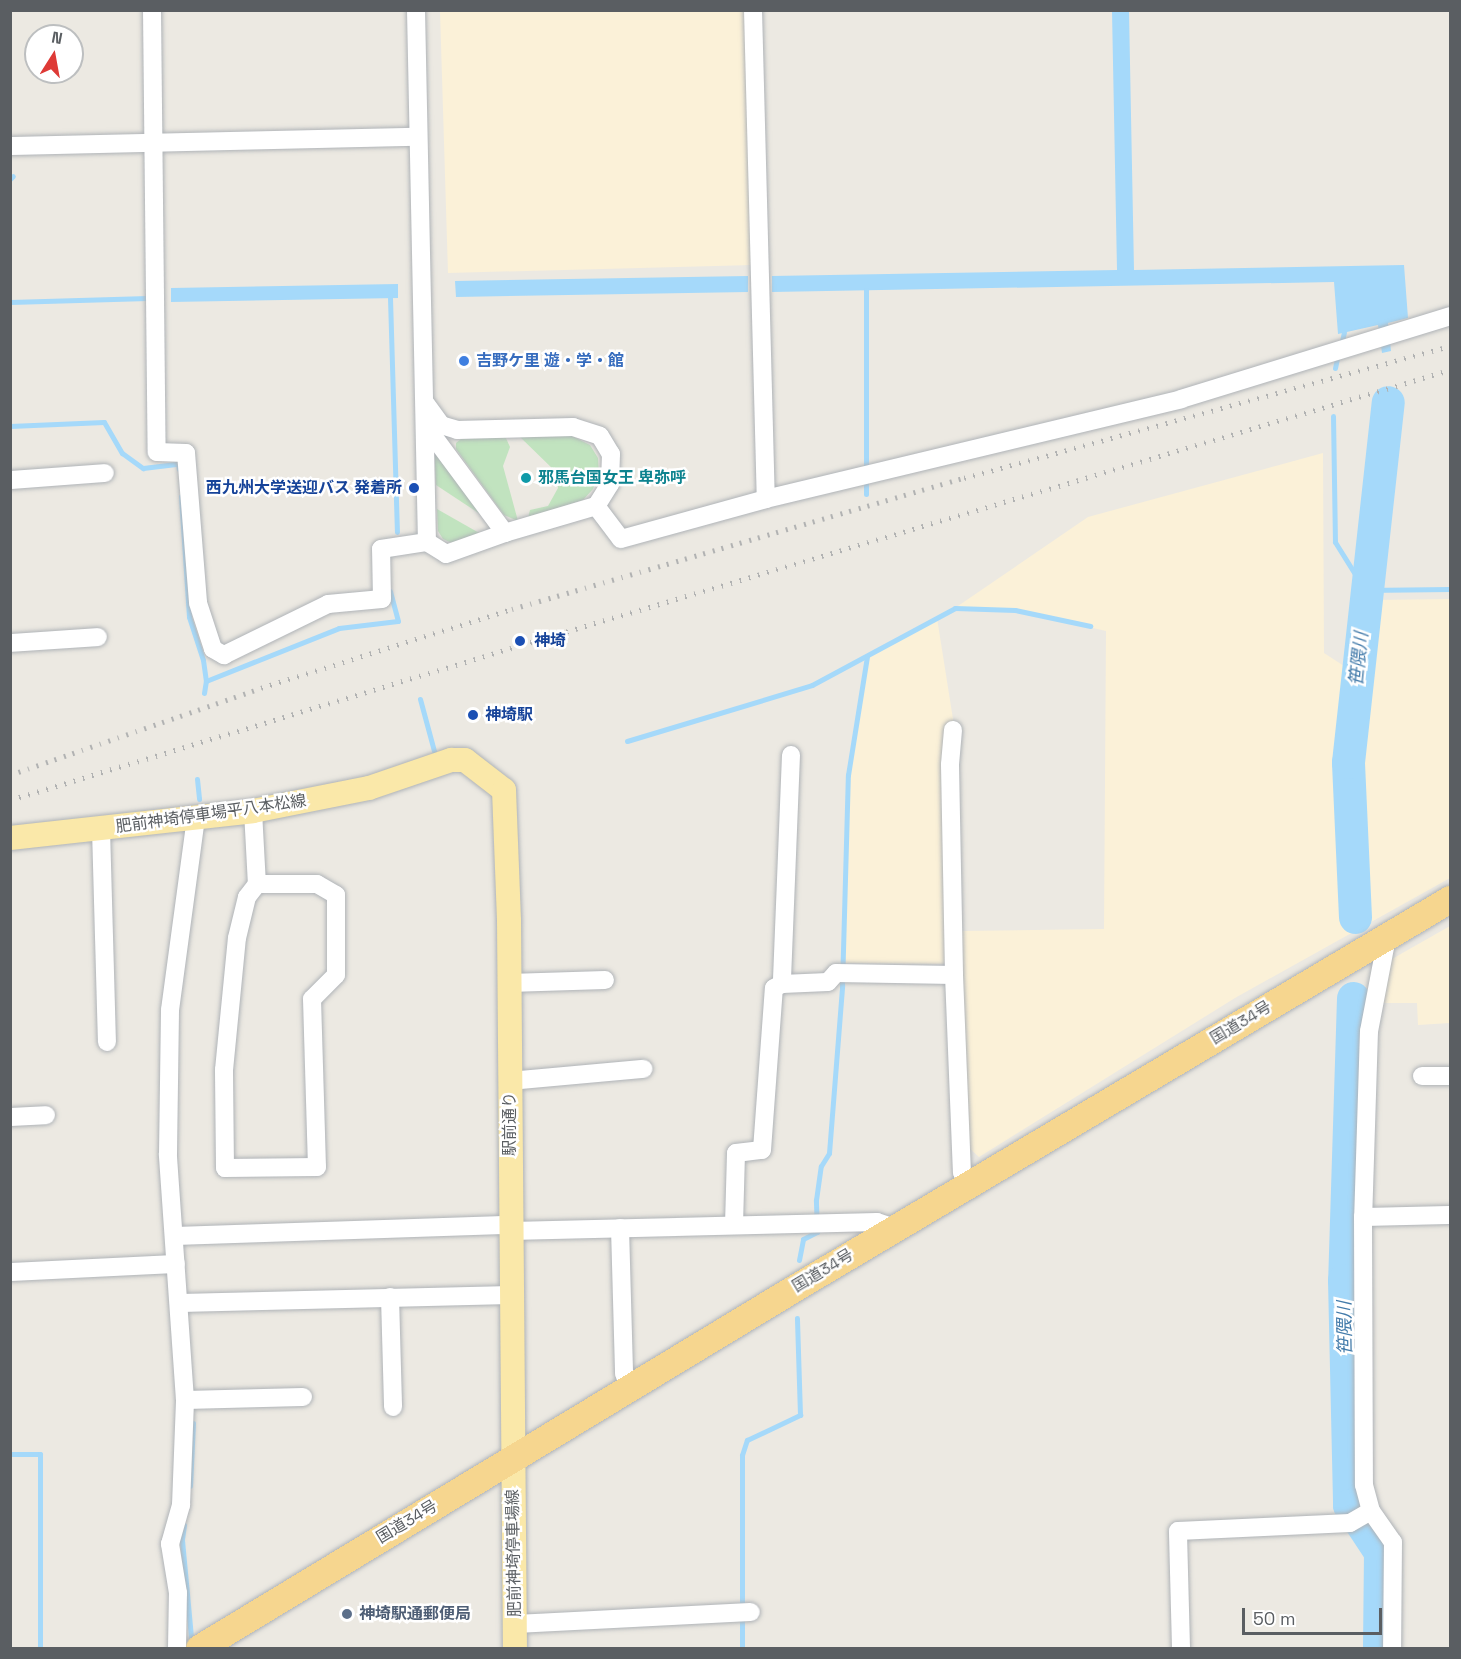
<!DOCTYPE html>
<meta charset="utf-8">
<style>
body{margin:0}
#map{position:relative;width:1461px;height:1659px;overflow:hidden;background:#ece9e2;font-family:"Space Grotesk","Noto Sans JP",sans-serif}
div>[style]{position:absolute}
.commercial>*{inset:0;background:#fbf1d8}
.green>*{inset:0;background:#c1e3bf}
.water>*{inset:0;background:#a5d9fa}
.stream>*{height:5px;margin:-2.5px;padding:0 2.5px;transform-origin:2.5px;border-radius:2.5px;background:#a5d9fa}
.river>*{height:33px;margin:-16.5px;padding:0 16.5px;transform-origin:16.5px;border-radius:16.5px;background:#a5d9fa}
.roads{filter:drop-shadow(0 0 2px #afb3b7) drop-shadow(0 0 2px #afb3b7)}
.minor>*{height:18px;margin:-9px;padding:0 9px;transform-origin:9px;border-radius:9px;background:#fff}
.major>*{height:24px;margin:-12px;padding:0 12px;transform-origin:12px;border-radius:12px;background:#fae8a9}
.highway>*{height:27px;margin:-13.5px;padding:0 13.5px;transform-origin:13.5px;border-radius:13.5px;background:#f6d68f}
.rail>*{height:4.5px;margin-top:-2.25px;transform-origin:0;background:repeating-linear-gradient(90deg,#b1b2b2 0 1.5px,transparent 0 9.5px)}
.dots>*{width:16px;height:16px;translate:-50% -50%;box-sizing:border-box;border:3px solid #fff;border-radius:50%}
span{translate:-50% -50%;white-space:nowrap;text-align:center;line-height:1.15;-webkit-text-stroke:5px #fff;paint-order:stroke}
.shop-label{font-size:16px;color:#366cbe;font-weight:700}
.left{translate:0 -50%;text-align:left}
.culture-label{font-size:16px;color:#0d838f;font-weight:700}
.transit-label{font-size:16px;color:#164399;font-weight:700}
.right{translate:-100% -50%;text-align:right}
.street-label{font-size:16px;color:#5a5e62}
.service-label{font-size:16px;color:#4e5e75;font-weight:700}
.water-label{font-size:18px;color:#437baa;font-style:italic}
.frame{position:absolute;inset:0;border:12px solid #5a5e62;pointer-events:none}
.north{position:absolute;left:24px;top:24px;width:60px;height:60px;box-sizing:border-box;background:#fff;border:2px solid #bdbfc0;border-radius:50%;rotate:11deg;font-size:16px;font-weight:700;line-height:24px;text-align:center;color:#5a5e62}
.north::after{content:'';display:block;margin:auto;width:21px;height:27px;background:#de3a36;clip-path:polygon(50% 0,100% 100%,50% 72%,0 100%)}
.scale{position:absolute;left:1242px;top:1608px;width:140px;height:27px;box-sizing:border-box;border:3px solid #5a5e62;border-top:0;padding-left:8px;font-size:18px;line-height:21px;white-space:nowrap;color:#5a5e62;-webkit-text-stroke:4px #fff;paint-order:stroke}
</style>
<div id="map">
<div class="commercial">
<i style="clip-path:polygon(440px 11px,747px 11px,753px 265px,448px 273px)"></i>
<i style="clip-path:polygon(1323px 453px,1324px 653px,1361px 677px,1374px 600px,1450px 599px,1450px 878px,1235px 998px,979px 1157px,969px 1148px,962px 964px,843px 963px,848px 775px,867px 657px,937px 618px,953px 719px,961px 931px,1104px 929px,1106px 631px,1015px 610px,955px 608px,1088px 517px)"></i>
<i style="clip-path:polygon(1450px 926px,1450px 1023px,1418px 1025px,1417px 1003px,1382px 1003px,1392px 959px)"></i>
</div>
<div class="green">
<i style="clip-path:polygon(505px 436px,510px 447px,503px 466px,518px 521px,504px 515px,456px 449px,456px 443px,461px 439px)"></i>
<i style="clip-path:polygon(519px 436px,572px 436px,590px 445px,598px 458px,599px 474px,593px 489px,583px 500px,528px 518px,530px 510px,548px 506px,558px 488px,556px 472px)"></i>
<i style="clip-path:polygon(434px 446px,486px 518px,436px 485px)"></i>
<i style="clip-path:polygon(437px 509px,481px 534px,452px 543px,443px 539px,438px 531px)"></i>
</div>
<div class="water">
<i style="clip-path:polygon(1112px 11px,1129px 11px,1134px 270px,1404px 265px,1408px 318px,1388px 323px,1391px 351px,1382px 353px,1378px 325px,1338px 334px,1334px 282px,772px 292px,772px 276px,1117px 270px)"></i>
<i style="clip-path:polygon(748px 276px,748px 292px,456px 297px,455px 281px)"></i>
<i style="clip-path:polygon(398px 284px,398px 298px,171px 302px,171px 288px)"></i>
</div>
<div class="stream">
<i style="left:10px;top:179px;width:4px;rotate:-45deg"></i>
<i style="left:866px;top:290px;width:204px;rotate:90deg"></i>
<i style="left:390px;top:298px;width:234px;rotate:88.3deg"></i>
<i style="left:10px;top:302px;width:138px;rotate:-1.7deg"></i>
<i style="left:1341px;top:345px;width:13px;rotate:-77deg"></i>
<i style="left:1335px;top:368px;width:14px;rotate:-78deg"></i>
<i style="left:1333px;top:416px;width:126px;rotate:89.1deg"></i>
<i style="left:1335px;top:542px;width:57px;rotate:58deg"></i>
<i style="left:1365px;top:590px;width:85px;rotate:-0.7deg"></i>
<i style="left:10px;top:426px;width:94px;rotate:-2.4deg"></i>
<i style="left:104px;top:422px;width:36px;rotate:60deg"></i>
<i style="left:122px;top:453px;width:26px;rotate:36deg"></i>
<i style="left:143px;top:468px;width:35px;rotate:-7deg"></i>
<i style="left:178px;top:464px;width:5px;rotate:79deg"></i>
<i style="left:181px;top:496px;width:121px;rotate:86.2deg"></i>
<i style="left:189px;top:617px;width:45px;rotate:72deg"></i>
<i style="left:203px;top:660px;width:21px;rotate:82deg"></i>
<i style="left:206px;top:681px;width:143px;rotate:-21.7deg"></i>
<i style="left:339px;top:628px;width:59px;rotate:-6.8deg"></i>
<i style="left:398px;top:621px;width:31px;rotate:-105deg"></i>
<i style="left:204px;top:693px;width:12px;rotate:-81deg"></i>
<i style="left:420px;top:699px;width:54px;rotate:74.9deg"></i>
<i style="left:627px;top:741px;width:193px;rotate:-16.8deg"></i>
<i style="left:812px;top:685px;width:162px;rotate:-28.3deg"></i>
<i style="left:955px;top:608px;width:60px;rotate:1.9deg"></i>
<i style="left:1015px;top:610px;width:77px;rotate:12deg"></i>
<i style="left:197px;top:779px;width:20px;rotate:84deg"></i>
<i style="left:799px;top:1260px;width:21px;rotate:-79deg"></i>
<i style="left:803px;top:1239px;width:16px;rotate:-27deg"></i>
<i style="left:817px;top:1232px;width:32px;rotate:-92deg"></i>
<i style="left:816px;top:1200px;width:34px;rotate:-82deg"></i>
<i style="left:821px;top:1166px;width:15px;rotate:-58deg"></i>
<i style="left:829px;top:1153px;width:168px;rotate:-85.5deg"></i>
<i style="left:842px;top:986px;width:211px;rotate:-88.4deg"></i>
<i style="left:848px;top:775px;width:120px;rotate:-80.9deg"></i>
<i style="left:10px;top:1454px;width:30px"></i>
<i style="left:40px;top:1454px;width:194px;rotate:90deg"></i>
<i style="left:190px;top:1486px;width:63px;rotate:-87.3deg"></i>
<i style="left:184px;top:1525px;width:15px;rotate:98deg"></i>
<i style="left:182px;top:1540px;width:97px;rotate:84.7deg"></i>
<i style="left:742px;top:1648px;width:193px;rotate:-90deg"></i>
<i style="left:742px;top:1455px;width:16px;rotate:-72deg"></i>
<i style="left:747px;top:1440px;width:59px;rotate:-25.3deg"></i>
<i style="left:800px;top:1415px;width:97px;rotate:-91.8deg"></i>
</div>
<div class="river">
<i style="left:1355px;top:917px;width:155px;rotate:-92.6deg"></i>
<i style="left:1348px;top:762px;width:362px;rotate:-83.7deg"></i>
<i style="left:1353px;top:998px;width:282px;rotate:91.8deg"></i>
<i style="left:1344px;top:1280px;width:225px;rotate:88.7deg"></i>
<i style="left:1349px;top:1505px;width:56px;rotate:56.6deg"></i>
<i style="left:1380px;top:1552px;width:96px;rotate:90.6deg"></i>
</div>
<div class="roads">
<div class="minor">
<i style="left:152px;top:10px;width:442px;rotate:89.4deg"></i>
<i style="left:157px;top:452px;width:29px;rotate:2deg"></i>
<i style="left:186px;top:453px;width:150px;rotate:85.4deg"></i>
<i style="left:198px;top:603px;width:48px;rotate:71.9deg"></i>
<i style="left:213px;top:649px;width:13px;rotate:29deg"></i>
<i style="left:224px;top:655px;width:116px;rotate:-26.1deg"></i>
<i style="left:328px;top:604px;width:54px;rotate:-5.3deg"></i>
<i style="left:382px;top:599px;width:50px;rotate:-91.1deg"></i>
<i style="left:381px;top:549px;width:47px;rotate:-8.7deg"></i>
<i style="left:416px;top:10px;width:532px;rotate:88.82deg"></i>
<i style="left:427px;top:542px;width:22px;rotate:32deg"></i>
<i style="left:446px;top:554px;width:63px;rotate:-19.6deg"></i>
<i style="left:753px;top:10px;width:489px;rotate:88.5deg"></i>
<i style="left:10px;top:146px;width:408px;rotate:-1.3deg"></i>
<i style="left:426px;top:404px;width:26px;rotate:54deg"></i>
<i style="left:441px;top:425px;width:17px;rotate:17deg"></i>
<i style="left:457px;top:430px;width:116px;rotate:-1.5deg"></i>
<i style="left:573px;top:427px;width:28px;rotate:18deg"></i>
<i style="left:600px;top:436px;width:21px;rotate:59deg"></i>
<i style="left:611px;top:454px;width:30px;rotate:92deg"></i>
<i style="left:610px;top:484px;width:26px;rotate:122deg"></i>
<i style="left:596px;top:506px;width:95px;rotate:163.5deg"></i>
<i style="left:505px;top:533px;width:129px;rotate:-126.5deg"></i>
<i style="left:10px;top:480px;width:95px;rotate:-4.2deg"></i>
<i style="left:596px;top:506px;width:41px;rotate:52.9deg"></i>
<i style="left:621px;top:539px;width:150px;rotate:-15.4deg"></i>
<i style="left:766px;top:499px;width:427px;rotate:-13.5deg"></i>
<i style="left:1181px;top:399px;width:282px;rotate:-17.1deg"></i>
<i style="left:10px;top:643px;width:88px;rotate:-3.9deg"></i>
<i style="left:953px;top:730px;width:35px;rotate:95deg"></i>
<i style="left:950px;top:765px;width:210px;rotate:88.9deg"></i>
<i style="left:954px;top:975px;width:197px;rotate:87.7deg"></i>
<i style="left:962px;top:1172px;width:14px;rotate:69deg"></i>
<i style="left:791px;top:755px;width:229px;rotate:92.3deg"></i>
<i style="left:782px;top:984px;width:46px;rotate:-2.5deg"></i>
<i style="left:828px;top:982px;width:12px;rotate:-48deg"></i>
<i style="left:836px;top:973px;width:118px;rotate:1deg"></i>
<i style="left:253px;top:811px;width:73px;rotate:86.9deg"></i>
<i style="left:257px;top:884px;width:60px"></i>
<i style="left:317px;top:884px;width:22px;rotate:30deg"></i>
<i style="left:336px;top:895px;width:80px;rotate:90deg"></i>
<i style="left:336px;top:975px;width:34px;rotate:135deg"></i>
<i style="left:312px;top:999px;width:168px;rotate:88.3deg"></i>
<i style="left:317px;top:1167px;width:92px;rotate:179.4deg"></i>
<i style="left:225px;top:1168px;width:98px;rotate:-90.6deg"></i>
<i style="left:224px;top:1070px;width:133px;rotate:-84.4deg"></i>
<i style="left:237px;top:938px;width:42px;rotate:-76.3deg"></i>
<i style="left:247px;top:897px;width:16px;rotate:-52deg"></i>
<i style="left:101px;top:829px;width:213px;rotate:88.4deg"></i>
<i style="left:1387px;top:937px;width:96px;rotate:100.8deg"></i>
<i style="left:1369px;top:1031px;width:186px;rotate:91.8deg"></i>
<i style="left:1363px;top:1217px;width:268px;rotate:89.8deg"></i>
<i style="left:1364px;top:1485px;width:27px;rotate:75deg"></i>
<i style="left:1371px;top:1511px;width:38px;rotate:55deg"></i>
<i style="left:1393px;top:1542px;width:106px;rotate:90.5deg"></i>
<i style="left:509px;top:983px;width:96px;rotate:-1.8deg"></i>
<i style="left:1422px;top:1076px;width:28px"></i>
<i style="left:510px;top:1081px;width:134px;rotate:-5.2deg"></i>
<i style="left:10px;top:1117px;width:36px;rotate:-3deg"></i>
<i style="left:1363px;top:1217px;width:87px;rotate:-1.3deg"></i>
<i style="left:734px;top:1225px;width:72px;rotate:-88.4deg"></i>
<i style="left:736px;top:1153px;width:26px;rotate:-7deg"></i>
<i style="left:762px;top:1150px;width:162px;rotate:-85.8deg"></i>
<i style="left:774px;top:988px;width:9px;rotate:-27deg"></i>
<i style="left:620px;top:1228px;width:145px;rotate:88.4deg"></i>
<i style="left:624px;top:1373px;width:16px;rotate:72deg"></i>
<i style="left:511px;top:1231px;width:366px;rotate:-1.4deg"></i>
<i style="left:877px;top:1222px;width:18px;rotate:19deg"></i>
<i style="left:175px;top:1236px;width:336px;rotate:-1.9deg"></i>
<i style="left:10px;top:1272px;width:166px;rotate:-2.8deg"></i>
<i style="left:390px;top:1297px;width:110px;rotate:88.4deg"></i>
<i style="left:179px;top:1303px;width:333px;rotate:-1.4deg"></i>
<i style="left:185px;top:1400px;width:118px;rotate:-1.5deg"></i>
<i style="left:515px;top:1624px;width:236px;rotate:-2.9deg"></i>
<i style="left:177px;top:1648px;width:55px;rotate:-89deg"></i>
<i style="left:178px;top:1593px;width:50px;rotate:-99.3deg"></i>
<i style="left:170px;top:1544px;width:41px;rotate:-74.2deg"></i>
<i style="left:181px;top:1505px;width:105px;rotate:-87.8deg"></i>
<i style="left:185px;top:1400px;width:247px;rotate:-94deg"></i>
<i style="left:168px;top:1154px;width:144px;rotate:-89.2deg"></i>
<i style="left:170px;top:1010px;width:195px;rotate:-82.3deg"></i>
<i style="left:1181px;top:1648px;width:117px;rotate:-91.5deg"></i>
<i style="left:1178px;top:1531px;width:172px;rotate:-2.7deg"></i>
<i style="left:1350px;top:1523px;width:24px;rotate:-30deg"></i>
</div>
<div class="major">
<i style="left:10px;top:838px;width:244px;rotate:-6.3deg"></i>
<i style="left:253px;top:811px;width:118px;rotate:-11.2deg"></i>
<i style="left:369px;top:788px;width:87px;rotate:-18.9deg"></i>
<i style="left:451px;top:760px;width:14px"></i>
<i style="left:465px;top:760px;width:49px;rotate:37.6deg"></i>
<i style="left:504px;top:790px;width:131px;rotate:87.8deg"></i>
<i style="left:509px;top:921px;width:727px;rotate:89.53deg"></i>
</div>
<div class="highway">
<i style="left:199px;top:1648px;width:709px;rotate:-31.16deg"></i>
<i style="left:806px;top:1281px;width:749px;rotate:-30.68deg"></i>
</div>
</div>
<div class="rail">
<i style="left:10px;top:775px;width:266px;rotate:-19.1deg"></i>
<i style="left:261px;top:688px;width:263px;rotate:-17.5deg"></i>
<i style="left:512px;top:609px;width:471px;rotate:-16.2deg"></i>
<i style="left:964px;top:478px;width:504px;rotate:-15.2deg"></i>
<i style="left:10px;top:800px;width:534px;rotate:-16.87deg"></i>
<i style="left:521px;top:645px;width:969px;rotate:-16.49deg"></i>
</div>
<div class="dots">
<i style="left:464px;top:361px;background:#3f7fe0"></i>
<i style="left:526px;top:478px;background:#0f9aa8"></i>
<i style="left:414px;top:488px;background:#1a4fb4"></i>
<i style="left:520px;top:641px;background:#1a4fb4"></i>
<i style="left:473px;top:715px;background:#1a4fb4"></i>
<i style="left:347px;top:1614px;background:#5c6f8a"></i>
</div>
<div class="shop-label">
<span class="left" style="left:476px;top:361px">吉野ケ里 遊・学・館</span>
</div>
<div class="culture-label">
<span class="left" style="left:538px;top:478px">邪馬台国女王 卑弥呼</span>
</div>
<div class="transit-label">
<span class="right" style="left:402px;top:488px">西九州大学送迎バス 発着所</span>
<span class="left" style="left:534px;top:641px">神埼</span>
<span class="left" style="left:485px;top:715px">神埼駅</span>
</div>
<div class="street-label">
<span style="left:211px;top:814px;rotate:-8deg">肥前神埼停車場平八本松線</span>
<span style="left:1241px;top:1023px;rotate:-31deg">国道34号</span>
<span style="left:510px;top:1124px;rotate:-90deg">駅前通り</span>
<span style="left:823px;top:1271px;rotate:-31deg">国道34号</span>
<span style="left:407px;top:1522px;rotate:-31deg">国道34号</span>
<span style="left:514px;top:1553px;rotate:-91deg">肥前神埼停車場線</span>
</div>
<div class="service-label">
<span class="left" style="left:359px;top:1614px">神埼駅通郵便局</span>
</div>
<div class="water-label">
<span style="left:1359px;top:659px;rotate:-84deg">笹隈川</span>
<span style="left:1345px;top:1328px;rotate:-91deg">笹隈川</span>
</div>
<div class="frame"></div>
<div class="north">N</div>
<div class="scale">50 m</div>
</div>
